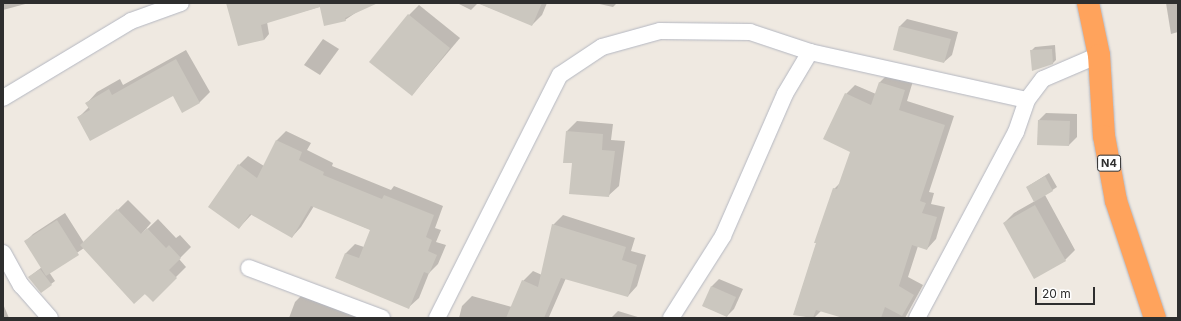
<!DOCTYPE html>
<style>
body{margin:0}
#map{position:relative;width:1181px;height:321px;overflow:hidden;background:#efe9e1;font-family:Inter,sans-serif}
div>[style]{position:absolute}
.shadow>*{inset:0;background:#0003}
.building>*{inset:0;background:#cbc7bf}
.roads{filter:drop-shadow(0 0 1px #b4b7c1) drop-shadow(0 0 1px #b4b7c1)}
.street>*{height:16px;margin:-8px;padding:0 8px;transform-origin:8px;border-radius:8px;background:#fff}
.highway>*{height:22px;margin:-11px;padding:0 11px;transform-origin:11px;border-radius:11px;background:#ffa35c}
span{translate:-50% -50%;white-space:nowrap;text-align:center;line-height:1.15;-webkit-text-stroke:3.5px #fff;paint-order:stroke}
.shield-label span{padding:1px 3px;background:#fff;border:1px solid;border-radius:3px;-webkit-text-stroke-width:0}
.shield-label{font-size:11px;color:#2e2e2e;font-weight:700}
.frame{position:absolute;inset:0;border:4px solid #2e2e2e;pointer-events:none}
.scale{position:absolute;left:1035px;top:287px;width:60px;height:18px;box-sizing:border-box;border:2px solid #2e2e2e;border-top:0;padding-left:5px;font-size:12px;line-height:14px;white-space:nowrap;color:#2e2e2e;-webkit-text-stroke:3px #fff;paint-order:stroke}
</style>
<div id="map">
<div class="shadow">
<i style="clip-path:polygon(3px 3px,29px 3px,3px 10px)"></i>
<i style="clip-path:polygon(227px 3px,370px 3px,345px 20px,326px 5px,267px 22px,269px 34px,264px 40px)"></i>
<i style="clip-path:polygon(457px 3px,478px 3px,471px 10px)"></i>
<i style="clip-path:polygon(478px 3px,547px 3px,542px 15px,532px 25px)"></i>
<i style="clip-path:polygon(595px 3px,617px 3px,613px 7px)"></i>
<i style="clip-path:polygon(1166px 3px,1178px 3px,1178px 32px,1171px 34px)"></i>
<i style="clip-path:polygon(419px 5px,460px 38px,412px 95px,409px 15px)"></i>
<i style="clip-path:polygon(907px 19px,958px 32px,952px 55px,944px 62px,894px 49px,900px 26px)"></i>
<i style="clip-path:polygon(323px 39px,339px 49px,320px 75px,304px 65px)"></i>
<i style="clip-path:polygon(1055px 45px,1056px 60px,1052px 64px,1031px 51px,1035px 47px)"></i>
<i style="clip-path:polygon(186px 50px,210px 92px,200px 102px,183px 111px,173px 94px,78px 118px,89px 107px,87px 103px,97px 92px,120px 79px,123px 85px)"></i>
<i style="clip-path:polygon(889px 73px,913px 81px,907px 101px,954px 116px,929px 192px,934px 193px,931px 204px,945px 207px,936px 239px,927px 249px,918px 246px,908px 277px,923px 285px,905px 318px,846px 318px,822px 310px,814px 318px,794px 314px,834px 189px,840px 183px,852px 151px,846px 94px,855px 85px,876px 94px,880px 82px)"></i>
<i style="clip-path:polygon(1046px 113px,1077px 114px,1077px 137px,1069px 145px,1039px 120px)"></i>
<i style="clip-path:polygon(577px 121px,613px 124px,611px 140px,625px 141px,619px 186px,608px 196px,573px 163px,567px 131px)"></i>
<i style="clip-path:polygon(286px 131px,311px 143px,307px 150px,333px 163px,332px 166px,391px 190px,394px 186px,443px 206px,435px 228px,441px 230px,436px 242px,446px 245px,438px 264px,429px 273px,419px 298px,409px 307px,336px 278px,346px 253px,355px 244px,364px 247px,371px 230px,314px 206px,301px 227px,292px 237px,252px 214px,239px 228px,239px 165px,248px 156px,264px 166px,277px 140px)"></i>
<i style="clip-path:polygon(1049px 173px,1057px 187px,1045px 195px,1075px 250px,1065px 260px,1004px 223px,1014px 213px,1035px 201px,1027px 187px)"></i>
<i style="clip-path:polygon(128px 200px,151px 223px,138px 238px,158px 219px,176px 238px,180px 235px,191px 247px,179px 259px,186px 267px,153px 300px,84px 248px,49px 272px,55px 281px,51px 284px,29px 277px,42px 267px,25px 242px,33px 234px,65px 213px,84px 243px)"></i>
<i style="clip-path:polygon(563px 215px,635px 238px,631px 251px,646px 255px,637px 286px,628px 296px,566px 278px,549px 317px,552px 318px,459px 318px,462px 306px,472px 296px,512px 307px,523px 281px,533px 271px,542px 275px,553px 225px)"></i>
<i style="clip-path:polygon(719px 279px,743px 289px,734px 309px,727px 316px,703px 306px,712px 286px)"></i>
<i style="clip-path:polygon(305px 292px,363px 318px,289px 318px,295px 302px)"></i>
<i style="clip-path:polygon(3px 304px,9px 318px,3px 318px)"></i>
<i style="clip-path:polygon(618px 311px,641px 318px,611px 318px)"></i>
</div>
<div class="building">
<i style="clip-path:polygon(226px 3px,319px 3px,320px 7px,261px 25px,264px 40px,238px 46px)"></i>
<i style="clip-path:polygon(319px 3px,378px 3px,345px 18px,346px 21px,324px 26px)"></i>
<i style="clip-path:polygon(477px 3px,542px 3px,532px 26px)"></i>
<i style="clip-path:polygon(408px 14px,450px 48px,412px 96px,369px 62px)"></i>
<i style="clip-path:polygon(899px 26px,951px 39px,944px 63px,893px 50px)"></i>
<i style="clip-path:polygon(1052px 49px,1053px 64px,1032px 71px,1030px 50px)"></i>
<i style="clip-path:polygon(176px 59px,200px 103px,182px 113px,173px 96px,90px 141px,77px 117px,90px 110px,85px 103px,109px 89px,112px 95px)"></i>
<i style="clip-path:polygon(879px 82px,905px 90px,899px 110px,945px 125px,920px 201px,926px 203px,922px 213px,937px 217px,927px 250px,912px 245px,899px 286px,914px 295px,902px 316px,885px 307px,881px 318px,843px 318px,816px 310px,813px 318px,793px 315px,816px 243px,814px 243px,833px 188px,837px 189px,850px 152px,823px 139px,845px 93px,871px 105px)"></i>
<i style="clip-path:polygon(1038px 120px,1070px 121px,1069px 146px,1037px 145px)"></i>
<i style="clip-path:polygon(566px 131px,603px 134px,602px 150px,615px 151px,609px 197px,569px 194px,572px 163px,563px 163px)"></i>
<i style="clip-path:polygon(276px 140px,302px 152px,299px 160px,324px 172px,323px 175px,382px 199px,384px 195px,434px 215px,426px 237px,432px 240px,428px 251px,437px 255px,429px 274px,424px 272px,409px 309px,335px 278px,345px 253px,359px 258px,370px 230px,311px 206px,292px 238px,250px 214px,239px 229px,208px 207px,238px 164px,257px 178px)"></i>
<i style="clip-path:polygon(1045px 176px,1053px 191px,1034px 202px,1026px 187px)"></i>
<i style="clip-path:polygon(1035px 205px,1066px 261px,1034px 279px,1003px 223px)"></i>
<i style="clip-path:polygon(117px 209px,141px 234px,147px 228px,166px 248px,169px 245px,181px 258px,169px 270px,177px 278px,153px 302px,145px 294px,134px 304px,80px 245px)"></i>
<i style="clip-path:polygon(57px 220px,79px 255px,46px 276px,24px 241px)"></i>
<i style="clip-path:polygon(552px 224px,626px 247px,622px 260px,637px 265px,628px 297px,561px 278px,544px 318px,506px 318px,522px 280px,538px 287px)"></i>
<i style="clip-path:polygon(40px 269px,52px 285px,41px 293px,28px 277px)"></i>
<i style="clip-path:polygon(711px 286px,736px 297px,727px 317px,702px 306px)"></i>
</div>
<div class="roads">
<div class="street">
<i style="left:3px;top:98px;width:149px;rotate:-31deg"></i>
<i style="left:131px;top:21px;width:53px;rotate:-19.8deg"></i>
<i style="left:3px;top:253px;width:37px;rotate:61deg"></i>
<i style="left:21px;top:285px;width:44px;rotate:48.7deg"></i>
<i style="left:249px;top:268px;width:142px;rotate:20.6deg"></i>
<i style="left:437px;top:318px;width:272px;rotate:-63.2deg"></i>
<i style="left:560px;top:75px;width:50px;rotate:-33.7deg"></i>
<i style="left:602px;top:47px;width:60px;rotate:-15.4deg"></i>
<i style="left:660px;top:31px;width:90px;rotate:0.6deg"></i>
<i style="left:750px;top:32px;width:63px;rotate:18.4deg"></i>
<i style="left:810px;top:52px;width:222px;rotate:12.5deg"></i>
<i style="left:671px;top:318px;width:97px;rotate:-57.6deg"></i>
<i style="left:723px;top:236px;width:155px;rotate:-66.4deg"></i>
<i style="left:785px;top:94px;width:49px;rotate:-59.2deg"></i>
<i style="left:917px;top:318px;width:211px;rotate:-62deg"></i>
<i style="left:1016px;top:132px;width:34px;rotate:-71deg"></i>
<i style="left:1027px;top:100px;width:26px;rotate:-53deg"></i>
<i style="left:1043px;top:79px;width:61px;rotate:-23.2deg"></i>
</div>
<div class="highway">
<i style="left:1088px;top:3px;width:53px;rotate:78.1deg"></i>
<i style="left:1099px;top:55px;width:81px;rotate:86.5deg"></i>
<i style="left:1104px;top:136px;width:66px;rotate:79.5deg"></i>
<i style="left:1116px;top:201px;width:123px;rotate:71.6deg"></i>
</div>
</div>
<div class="shield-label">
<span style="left:1109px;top:163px">N4</span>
</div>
<div class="frame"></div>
<div class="scale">20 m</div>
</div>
